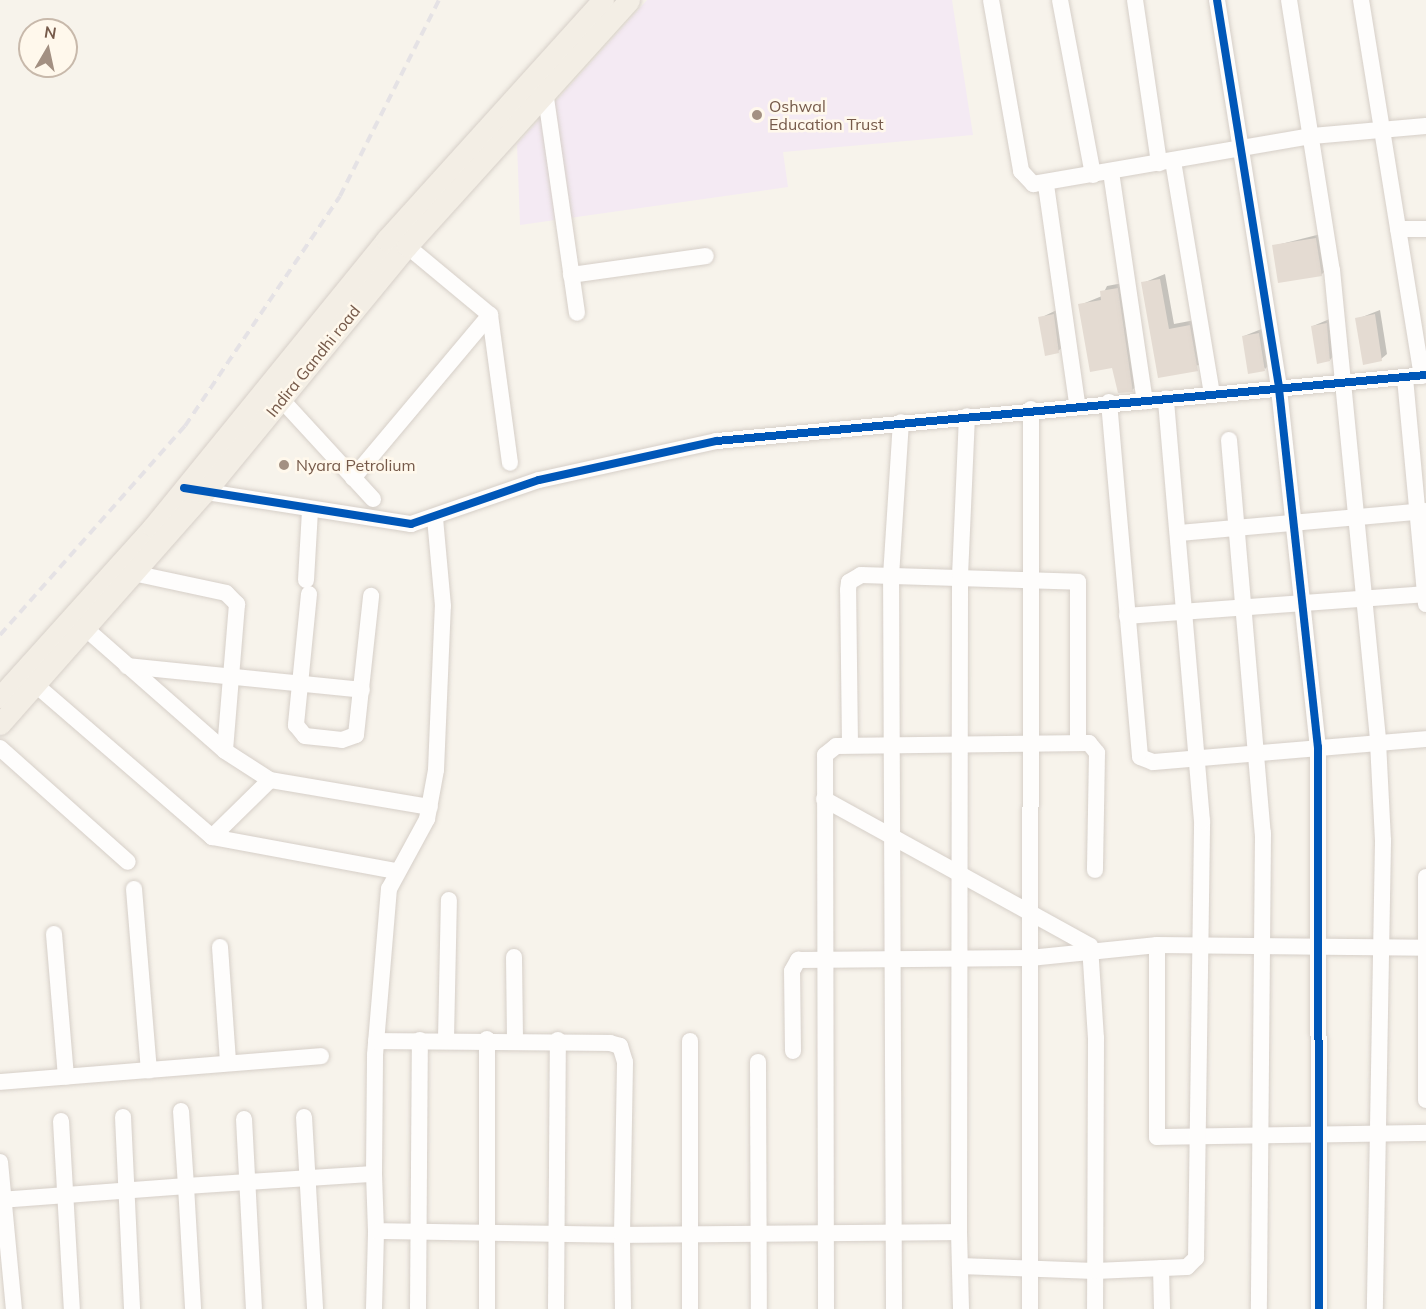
<!DOCTYPE html>
<style>
body{margin:0}
#map{position:relative;width:1426px;height:1309px;overflow:hidden;background:#f7f3eb;font-family:Mulish,sans-serif}
div>[style]{position:absolute}
.education>*{inset:0;background:#f4eaf3}
.shadow>*{inset:0;background:#0003}
.building>*{inset:0;background:#e4dbd2}
.roads{filter:drop-shadow(0 0 2px #d6cfc8) drop-shadow(0 0 2px #d6cfc8)}
.minor>*{height:16px;margin:-8px;padding:0 8px;transform-origin:8px;border-radius:8px;background:#fefdfc}
.major>*{height:21px;margin:-10.5px;padding:0 10.5px;transform-origin:10.5px;border-radius:10.5px;background:#f3eee5}
.rail>*{height:4px;margin-top:-2px;transform-origin:0;background:repeating-linear-gradient(90deg,#e5e2e5 0 9px,transparent 0 15px)}
.cycleway>*{height:8px;margin:-4px;padding:0 4px;transform-origin:4px;border-radius:4px;background:#0057b8}
.dots>*{width:16px;height:16px;translate:-50% -50%;box-sizing:border-box;border:3px solid #fff8ec;border-radius:50%}
span{translate:-50% -50%;white-space:nowrap;text-align:center;line-height:1.15;-webkit-text-stroke:5px #fff8ec;paint-order:stroke}
.poi-label{font-size:16px;color:#765a4a}
.left{translate:0 -50%;text-align:left}
.street-label{font-size:16px;color:#765a4a}
.north{position:absolute;left:18px;top:18px;width:60px;height:60px;box-sizing:border-box;background:#fff8ec;border:2px solid #c8b9ab;border-radius:50%;rotate:9deg;font-size:16px;font-weight:700;line-height:24px;text-align:center;color:#765a4a}
.north::after{content:'';display:block;margin:auto;width:21px;height:27px;background:#a39082;clip-path:polygon(50% 0,100% 100%,50% 72%,0 100%)}
</style>
<div id="map">
<div class="education">
<i style="clip-path:polygon(647px 0,952px 0,973px 135px,783px 152px,788px 187px,520px 225px,517px 144px)"></i>
</div>
<div class="shadow">
<i style="clip-path:polygon(1321px 234px,1327px 269px,1321px 275px,1273px 246px)"></i>
<i style="clip-path:polygon(1165px 274px,1174px 324px,1195px 320px,1202px 364px,1159px 377px,1143px 283px)"></i>
<i style="clip-path:polygon(1123px 283px,1138px 385px,1132px 390px,1080px 305px,1102px 296px,1107px 286px)"></i>
<i style="clip-path:polygon(1059px 309px,1064px 346px,1058px 351px,1040px 318px)"></i>
<i style="clip-path:polygon(1380px 310px,1387px 354px,1381px 359px,1357px 319px)"></i>
<i style="clip-path:polygon(1332px 318px,1335px 354px,1330px 360px,1313px 326px)"></i>
<i style="clip-path:polygon(1264px 328px,1270px 364px,1265px 369px,1244px 336px)"></i>
</div>
<div class="building">
<i style="clip-path:polygon(1316px 238px,1322px 276px,1278px 283px,1272px 245px)"></i>
<i style="clip-path:polygon(1160px 279px,1169px 329px,1190px 325px,1198px 371px,1158px 378px,1141px 282px)"></i>
<i style="clip-path:polygon(1118px 288px,1133px 392px,1118px 393px,1112px 368px,1090px 372px,1078px 304px,1101px 300px,1100px 291px)"></i>
<i style="clip-path:polygon(1054px 314px,1059px 353px,1045px 356px,1038px 317px)"></i>
<i style="clip-path:polygon(1375px 314px,1382px 361px,1363px 365px,1355px 318px)"></i>
<i style="clip-path:polygon(1327px 323px,1330px 361px,1317px 364px,1311px 326px)"></i>
<i style="clip-path:polygon(1259px 333px,1265px 371px,1248px 374px,1242px 336px)"></i>
</div>
<div class="roads">
<div class="minor">
<i style="left:991px;top:0;width:174px;rotate:80deg"></i>
<i style="left:1021px;top:171px;width:18px;rotate:47deg"></i>
<i style="left:1033px;top:184px;width:283px;rotate:-9.8deg"></i>
<i style="left:1312px;top:136px;width:114px;rotate:-5deg"></i>
<i style="left:1060px;top:0;width:178px;rotate:79.3deg"></i>
<i style="left:1135px;top:0;width:165px;rotate:81.6deg"></i>
<i style="left:1217px;top:0;width:394px;rotate:80.9deg"></i>
<i style="left:1279px;top:389px;width:360px;rotate:83.8deg"></i>
<i style="left:1318px;top:747px;width:562px;rotate:89.9deg"></i>
<i style="left:1289px;top:0;width:273px;rotate:81deg"></i>
<i style="left:1332px;top:270px;width:474px;rotate:84.4deg"></i>
<i style="left:1378px;top:742px;width:99px;rotate:87.1deg"></i>
<i style="left:1383px;top:841px;width:468px;rotate:91deg"></i>
<i style="left:1361px;top:0;width:381px;rotate:80.8deg"></i>
<i style="left:545px;top:91px;width:224px;rotate:81.8deg"></i>
<i style="left:1173px;top:161px;width:236px;rotate:80.5deg"></i>
<i style="left:1111px;top:172px;width:232px;rotate:81.6deg"></i>
<i style="left:1046px;top:185px;width:221px;rotate:81.9deg"></i>
<i style="left:1398px;top:229px;width:28px"></i>
<i style="left:407px;top:246px;width:108px;rotate:39.7deg"></i>
<i style="left:490px;top:315px;width:149px;rotate:82.3deg"></i>
<i style="left:571px;top:275px;width:136px;rotate:-8deg"></i>
<i style="left:1405px;top:378px;width:227px;rotate:84.7deg"></i>
<i style="left:281px;top:399px;width:136px;rotate:47.4deg"></i>
<i style="left:1109px;top:402px;width:356px;rotate:85deg"></i>
<i style="left:1140px;top:757px;width:14px;rotate:21deg"></i>
<i style="left:1153px;top:762px;width:274px;rotate:-4.8deg"></i>
<i style="left:1229px;top:440px;width:394px;rotate:85.1deg"></i>
<i style="left:1263px;top:833px;width:476px;rotate:90.5deg"></i>
<i style="left:353px;top:478px;width:213px;rotate:-50deg"></i>
<i style="left:194px;top:490px;width:220px;rotate:8.9deg"></i>
<i style="left:411px;top:524px;width:135px;rotate:-19deg"></i>
<i style="left:539px;top:480px;width:182px;rotate:-12.4deg"></i>
<i style="left:717px;top:441px;width:712px;rotate:-5.32deg"></i>
<i style="left:1179px;top:533px;width:248px;rotate:-5.1deg"></i>
<i style="left:133px;top:573px;width:95px;rotate:12.1deg"></i>
<i style="left:226px;top:593px;width:16px;rotate:45deg"></i>
<i style="left:237px;top:604px;width:147px;rotate:94.7deg"></i>
<i style="left:306px;top:580px;width:69px;rotate:-86.7deg"></i>
<i style="left:309px;top:594px;width:132px;rotate:95.7deg"></i>
<i style="left:296px;top:725px;width:14px;rotate:51deg"></i>
<i style="left:305px;top:736px;width:37px;rotate:6deg"></i>
<i style="left:342px;top:740px;width:15px;rotate:-20deg"></i>
<i style="left:356px;top:735px;width:140px;rotate:-83.8deg"></i>
<i style="left:1127px;top:616px;width:300px;rotate:-4.2deg"></i>
<i style="left:85px;top:628px;width:186px;rotate:41.3deg"></i>
<i style="left:225px;top:751px;width:54px;rotate:32.8deg"></i>
<i style="left:270px;top:780px;width:162px;rotate:9.6deg"></i>
<i style="left:127px;top:666px;width:236px;rotate:5.8deg"></i>
<i style="left:36px;top:685px;width:233px;rotate:40.8deg"></i>
<i style="left:212px;top:837px;width:186px;rotate:10.5deg"></i>
<i style="left:850px;top:745px;width:155px;rotate:-90.7deg"></i>
<i style="left:848px;top:590px;width:8px;rotate:-83deg"></i>
<i style="left:849px;top:582px;width:14px;rotate:-30deg"></i>
<i style="left:861px;top:575px;width:217px;rotate:1.8deg"></i>
<i style="left:1078px;top:582px;width:161px;rotate:90deg"></i>
<i style="left:0;top:748px;width:171px;rotate:41.7deg"></i>
<i style="left:824px;top:799px;width:304px;rotate:28.9deg"></i>
<i style="left:1090px;top:946px;width:92px;rotate:86.3deg"></i>
<i style="left:1096px;top:1038px;width:271px;rotate:90.2deg"></i>
<i style="left:212px;top:837px;width:81px;rotate:-44.5deg"></i>
<i style="left:1426px;top:877px;width:223px;rotate:90deg"></i>
<i style="left:134px;top:889px;width:182px;rotate:85.3deg"></i>
<i style="left:54px;top:934px;width:143px;rotate:85.2deg"></i>
<i style="left:1157px;top:945px;width:192px;rotate:90deg"></i>
<i style="left:1157px;top:1137px;width:269px;rotate:-0.9deg"></i>
<i style="left:220px;top:947px;width:115px;rotate:86deg"></i>
<i style="left:514px;top:957px;width:81px;rotate:89.3deg"></i>
<i style="left:446px;top:1039px;width:139px;rotate:-88.8deg"></i>
<i style="left:690px;top:1041px;width:268px;rotate:90deg"></i>
<i style="left:793px;top:1051px;width:80px;rotate:-90.7deg"></i>
<i style="left:792px;top:971px;width:13px;rotate:-61deg"></i>
<i style="left:798px;top:960px;width:232px;rotate:-0.5deg"></i>
<i style="left:1030px;top:958px;width:128px;rotate:-5.8deg"></i>
<i style="left:1157px;top:945px;width:269px;rotate:0.6deg"></i>
<i style="left:758px;top:1062px;width:247px;rotate:89.8deg"></i>
<i style="left:0;top:1082px;width:322px;rotate:-4.6deg"></i>
<i style="left:181px;top:1111px;width:75px;rotate:86.2deg"></i>
<i style="left:186px;top:1186px;width:188px;rotate:-3.7deg"></i>
<i style="left:374px;top:1174px;width:57px;rotate:88deg"></i>
<i style="left:123px;top:1117px;width:192px;rotate:87.3deg"></i>
<i style="left:304px;top:1117px;width:192px;rotate:86.7deg"></i>
<i style="left:244px;top:1119px;width:190px;rotate:87deg"></i>
<i style="left:61px;top:1121px;width:188px;rotate:86.7deg"></i>
<i style="left:0;top:1162px;width:148px;rotate:84.6deg"></i>
<i style="left:374px;top:1174px;width:119px;rotate:-89.5deg"></i>
<i style="left:375px;top:1055px;width:167px;rotate:-85.2deg"></i>
<i style="left:389px;top:889px;width:80px;rotate:-61.5deg"></i>
<i style="left:427px;top:819px;width:50px;rotate:-79.6deg"></i>
<i style="left:436px;top:770px;width:164px;rotate:-87.6deg"></i>
<i style="left:443px;top:606px;width:88px;rotate:-95.2deg"></i>
<i style="left:0;top:1200px;width:187px;rotate:-4.3deg"></i>
<i style="left:186px;top:1186px;width:123px;rotate:86.7deg"></i>
<i style="left:959px;top:1232px;width:77px;rotate:88.5deg"></i>
<i style="left:960px;top:1266px;width:135px;rotate:2.1deg"></i>
<i style="left:1095px;top:1271px;width:92px;rotate:-2.5deg"></i>
<i style="left:1187px;top:1267px;width:13px;rotate:-45deg"></i>
<i style="left:1196px;top:1258px;width:437px;rotate:-89.2deg"></i>
<i style="left:1202px;top:821px;width:424px;rotate:-94.9deg"></i>
<i style="left:1161px;top:1268px;width:41px;rotate:88.6deg"></i>
<i style="left:374px;top:1309px;width:78px;rotate:-88.5deg"></i>
<i style="left:376px;top:1231px;width:246px;rotate:0.9deg"></i>
<i style="left:622px;top:1235px;width:173px;rotate:-89deg"></i>
<i style="left:625px;top:1062px;width:17px;rotate:-107deg"></i>
<i style="left:620px;top:1046px;width:10px;rotate:-163deg"></i>
<i style="left:610px;top:1043px;width:234px;rotate:-179.5deg"></i>
<i style="left:418px;top:1309px;width:269px;rotate:-89.6deg"></i>
<i style="left:487px;top:1309px;width:270px;rotate:-90deg"></i>
<i style="left:556px;top:1309px;width:269px;rotate:-89.6deg"></i>
<i style="left:623px;top:1309px;width:74px;rotate:-90.8deg"></i>
<i style="left:622px;top:1235px;width:337px;rotate:-0.5deg"></i>
<i style="left:959px;top:1232px;width:656px;rotate:-89.91deg"></i>
<i style="left:960px;top:576px;width:160px;rotate:-87.5deg"></i>
<i style="left:826px;top:1309px;width:554px;rotate:-90.1deg"></i>
<i style="left:825px;top:755px;width:14px;rotate:-39deg"></i>
<i style="left:836px;top:746px;width:253px;rotate:-0.7deg"></i>
<i style="left:1089px;top:743px;width:13px;rotate:51deg"></i>
<i style="left:1097px;top:753px;width:117px;rotate:91deg"></i>
<i style="left:894px;top:1309px;width:733px;rotate:-90.23deg"></i>
<i style="left:891px;top:576px;width:154px;rotate:-86.3deg"></i>
<i style="left:1030px;top:1309px;width:900px;rotate:-89.94deg"></i>
</div>
<div class="major">
<i style="left:0;top:697px;width:229px;rotate:-48deg"></i>
<i style="left:153px;top:527px;width:370px;rotate:-50.9deg"></i>
<i style="left:386px;top:240px;width:324px;rotate:-47.9deg"></i>
<i style="left:0;top:724px;width:308px;rotate:-48.6deg"></i>
<i style="left:204px;top:493px;width:320px;rotate:-50.6deg"></i>
<i style="left:407px;top:246px;width:331px;rotate:-47.9deg"></i>
</div>
</div>
<div class="rail">
<i style="left:0;top:635px;width:279px;rotate:-48.5deg"></i>
<i style="left:185px;top:426px;width:277px;rotate:-56deg"></i>
<i style="left:340px;top:196px;width:220px;rotate:-63.2deg"></i>
</div>
<div class="cycleway">
<i style="left:1217px;top:0;width:394px;rotate:80.9deg"></i>
<i style="left:1279px;top:389px;width:360px;rotate:83.8deg"></i>
<i style="left:1318px;top:747px;width:562px;rotate:89.9deg"></i>
<i style="left:184px;top:488px;width:230px;rotate:9deg"></i>
<i style="left:411px;top:524px;width:135px;rotate:-19deg"></i>
<i style="left:539px;top:480px;width:182px;rotate:-12.4deg"></i>
<i style="left:717px;top:441px;width:712px;rotate:-5.32deg"></i>
</div>
<div class="dots">
<i style="left:757px;top:115px;background:#a39082"></i>
<i style="left:284px;top:465px;background:#a39082"></i>
</div>
<div class="poi-label">
<span class="left" style="left:769px;top:115px">Oshwal<br>Education Trust</span>
<span class="left" style="left:296px;top:465px">Nyara Petrolium</span>
</div>
<div class="street-label">
<span style="left:313px;top:361px;rotate:-51deg">Indira Gandhi road</span>
</div>
<div class="north">N</div>
</div>
